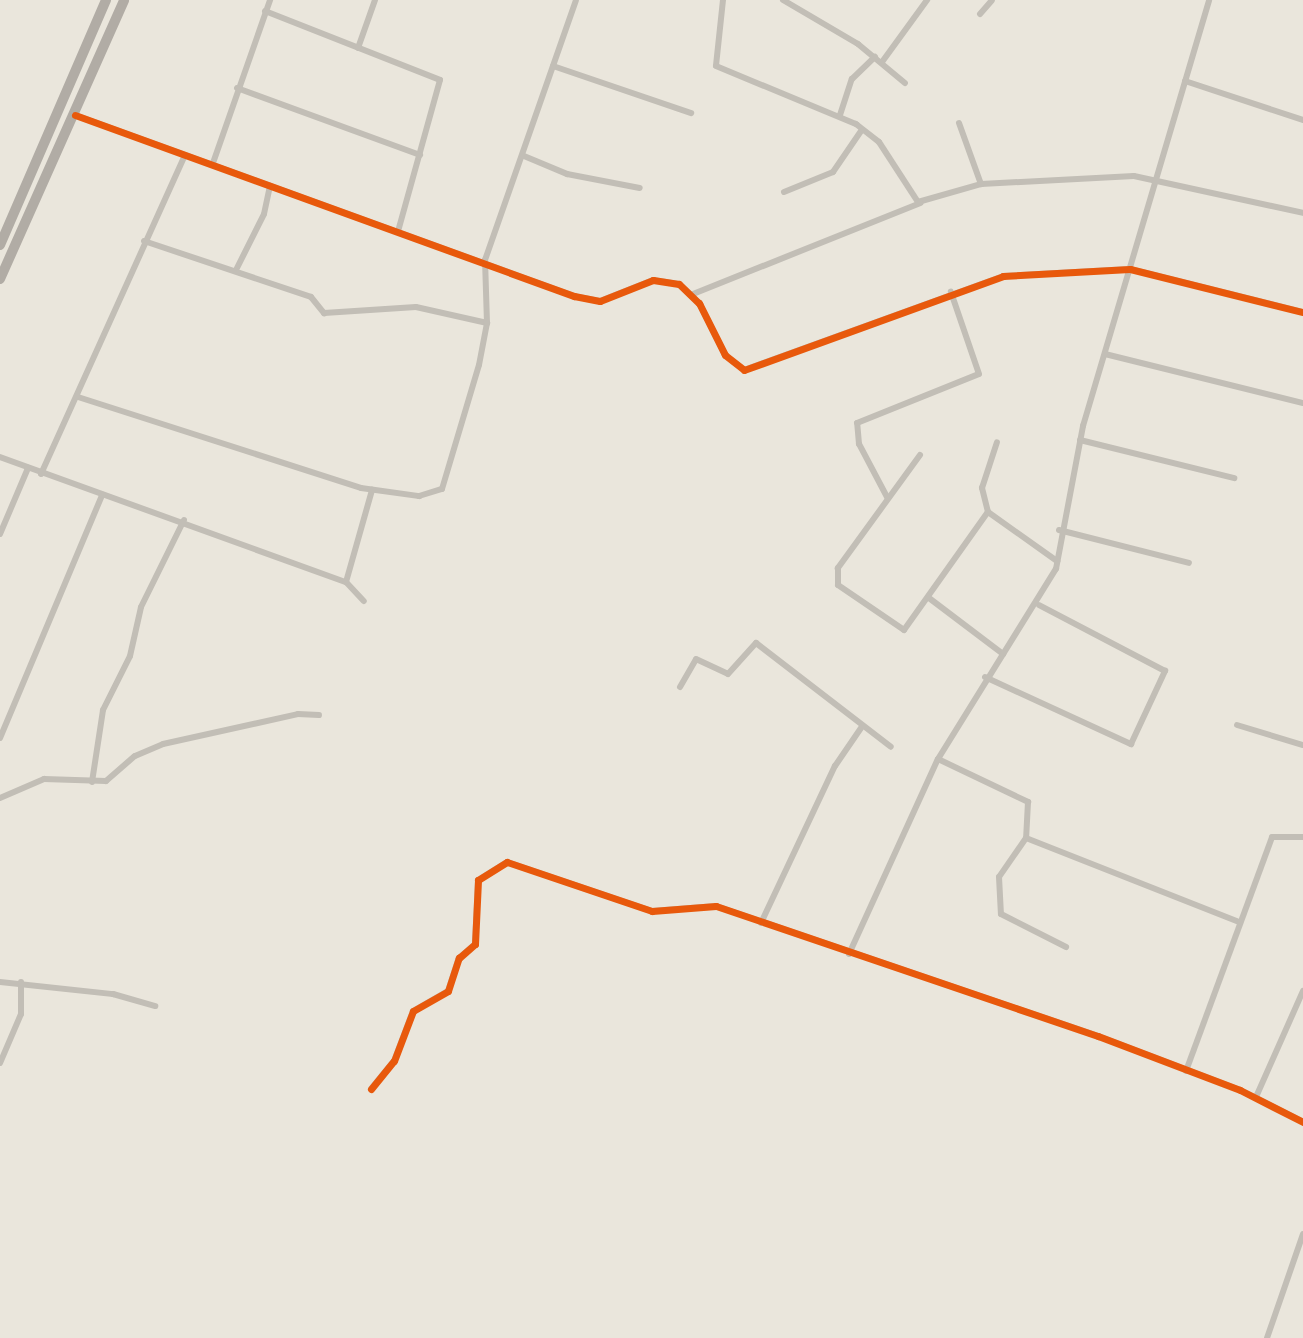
<!DOCTYPE html>
<style>
body{margin:0}
#map{position:relative;width:1303px;height:1338px;overflow:hidden;background:#eae6dc;font-family:"Archivo Narrow",sans-serif}
div>[style]{position:absolute}
.street>*{height:6px;margin:-3px;padding:0 3px;transform-origin:3px;border-radius:3px;background:#c2beb6}
.primary>*{height:10px;margin:-5px;padding:0 5px;transform-origin:5px;border-radius:5px;background:#b1aca5}
.cycleway>*{height:7px;margin:-3.5px;padding:0 3.5px;transform-origin:3.5px;border-radius:3.5px;background:#e8590c}
span{translate:-50% -50%;white-space:nowrap;text-align:center;line-height:1.15;-webkit-text-stroke:6px #f8f3e2;paint-order:stroke}
</style>
<div id="map">
<div class="street">
<i style="left:723px;top:0;width:66px;rotate:96.1deg"></i>
<i style="left:716px;top:66px;width:152px;rotate:22.5deg"></i>
<i style="left:856px;top:124px;width:29px;rotate:38deg"></i>
<i style="left:879px;top:142px;width:72px;rotate:57deg"></i>
<i style="left:918px;top:202px;width:66px;rotate:-15.9deg"></i>
<i style="left:981px;top:184px;width:153px;rotate:-3deg"></i>
<i style="left:1134px;top:176px;width:173px;rotate:12.3deg"></i>
<i style="left:783px;top:0;width:87px;rotate:30.4deg"></i>
<i style="left:858px;top:44px;width:61px;rotate:39.7deg"></i>
<i style="left:265px;top:11px;width:188px;rotate:21.5deg"></i>
<i style="left:440px;top:80px;width:157px;rotate:105.5deg"></i>
<i style="left:980px;top:14px;width:18px;rotate:-49deg"></i>
<i style="left:358px;top:48px;width:51px;rotate:-70.5deg"></i>
<i style="left:882px;top:62px;width:77px;rotate:-54deg"></i>
<i style="left:553px;top:66px;width:146px;rotate:18.8deg"></i>
<i style="left:1185px;top:81px;width:124px;rotate:18.3deg"></i>
<i style="left:237px;top:88px;width:195px;rotate:20.1deg"></i>
<i style="left:75px;top:115px;width:531px;rotate:19.94deg"></i>
<i style="left:574px;top:296px;width:26px;rotate:11deg"></i>
<i style="left:600px;top:301px;width:57px;rotate:-21.6deg"></i>
<i style="left:653px;top:280px;width:26px;rotate:9deg"></i>
<i style="left:679px;top:284px;width:28px;rotate:44deg"></i>
<i style="left:699px;top:303px;width:58px;rotate:63.4deg"></i>
<i style="left:725px;top:355px;width:24px;rotate:38deg"></i>
<i style="left:744px;top:370px;width:276px;rotate:-19.9deg"></i>
<i style="left:1003px;top:276px;width:127px;rotate:-3.2deg"></i>
<i style="left:1130px;top:269px;width:178px;rotate:14deg"></i>
<i style="left:840px;top:115px;width:38px;rotate:-72deg"></i>
<i style="left:852px;top:79px;width:32px;rotate:-44deg"></i>
<i style="left:959px;top:123px;width:65px;rotate:70.2deg"></i>
<i style="left:524px;top:156px;width:47px;rotate:22.7deg"></i>
<i style="left:567px;top:174px;width:74px;rotate:10.9deg"></i>
<i style="left:213px;top:163px;width:173px;rotate:-70.7deg"></i>
<i style="left:784px;top:192px;width:53px;rotate:-22.2deg"></i>
<i style="left:833px;top:172px;width:50px;rotate:-55.7deg"></i>
<i style="left:144px;top:241px;width:176px;rotate:18.5deg"></i>
<i style="left:311px;top:297px;width:21px;rotate:51deg"></i>
<i style="left:324px;top:313px;width:92px;rotate:-3.7deg"></i>
<i style="left:416px;top:307px;width:73px;rotate:12.7deg"></i>
<i style="left:237px;top:268px;width:60px;rotate:-63.4deg"></i>
<i style="left:264px;top:214px;width:29px;rotate:-78deg"></i>
<i style="left:693px;top:294px;width:245px;rotate:-21.8deg"></i>
<i style="left:1105px;top:354px;width:204px;rotate:13.9deg"></i>
<i style="left:78px;top:397px;width:297px;rotate:17.8deg"></i>
<i style="left:361px;top:488px;width:59px;rotate:7.9deg"></i>
<i style="left:419px;top:496px;width:24px;rotate:-17deg"></i>
<i style="left:442px;top:489px;width:129px;rotate:-73.4deg"></i>
<i style="left:479px;top:365px;width:43px;rotate:-79.2deg"></i>
<i style="left:487px;top:323px;width:63px;rotate:-91.8deg"></i>
<i style="left:485px;top:260px;width:275px;rotate:-70.7deg"></i>
<i style="left:1080px;top:440px;width:159px;rotate:13.9deg"></i>
<i style="left:920px;top:455px;width:140px;rotate:126deg"></i>
<i style="left:838px;top:568px;width:17px;rotate:90deg"></i>
<i style="left:838px;top:585px;width:80px;rotate:34.3deg"></i>
<i style="left:904px;top:630px;width:145px;rotate:-54.6deg"></i>
<i style="left:988px;top:512px;width:85px;rotate:35.4deg"></i>
<i style="left:0;top:457px;width:368px;rotate:19.9deg"></i>
<i style="left:346px;top:582px;width:26px;rotate:47deg"></i>
<i style="left:41px;top:474px;width:348px;rotate:-65.7deg"></i>
<i style="left:887px;top:497px;width:60px;rotate:-117.8deg"></i>
<i style="left:859px;top:444px;width:21px;rotate:-95deg"></i>
<i style="left:857px;top:423px;width:131px;rotate:-21.9deg"></i>
<i style="left:979px;top:374px;width:87px;rotate:-108.9deg"></i>
<i style="left:988px;top:512px;width:25px;rotate:-104deg"></i>
<i style="left:982px;top:488px;width:48px;rotate:-71.9deg"></i>
<i style="left:1059px;top:530px;width:134px;rotate:14.2deg"></i>
<i style="left:0;top:534px;width:72px;rotate:-67deg"></i>
<i style="left:346px;top:582px;width:96px;rotate:-74.2deg"></i>
<i style="left:929px;top:598px;width:93px;rotate:37.1deg"></i>
<i style="left:985px;top:677px;width:161px;rotate:24.7deg"></i>
<i style="left:1131px;top:744px;width:81px;rotate:-65deg"></i>
<i style="left:1165px;top:671px;width:142px;rotate:-152.4deg"></i>
<i style="left:680px;top:687px;width:32px;rotate:-60deg"></i>
<i style="left:696px;top:659px;width:35px;rotate:25deg"></i>
<i style="left:728px;top:674px;width:42px;rotate:-47.9deg"></i>
<i style="left:756px;top:643px;width:170px;rotate:37.6deg"></i>
<i style="left:1237px;top:725px;width:69px;rotate:16.9deg"></i>
<i style="left:0;top:738px;width:264px;rotate:-67.2deg"></i>
<i style="left:938px;top:759px;width:100px;rotate:25.5deg"></i>
<i style="left:1028px;top:802px;width:36px;rotate:93deg"></i>
<i style="left:1026px;top:838px;width:47px;rotate:124.7deg"></i>
<i style="left:999px;top:877px;width:37px;rotate:87deg"></i>
<i style="left:1001px;top:914px;width:73px;rotate:26.9deg"></i>
<i style="left:92px;top:782px;width:73px;rotate:-81.3deg"></i>
<i style="left:103px;top:710px;width:60px;rotate:-63.4deg"></i>
<i style="left:130px;top:656px;width:50px;rotate:-77.3deg"></i>
<i style="left:141px;top:607px;width:97px;rotate:-63.7deg"></i>
<i style="left:0;top:798px;width:48px;rotate:-23.4deg"></i>
<i style="left:44px;top:779px;width:62px;rotate:1.8deg"></i>
<i style="left:106px;top:781px;width:38px;rotate:-41deg"></i>
<i style="left:135px;top:756px;width:30px;rotate:-23deg"></i>
<i style="left:163px;top:744px;width:138px;rotate:-12.5deg"></i>
<i style="left:298px;top:714px;width:21px;rotate:3deg"></i>
<i style="left:1026px;top:838px;width:227px;rotate:21.5deg"></i>
<i style="left:761px;top:923px;width:174px;rotate:-64.8deg"></i>
<i style="left:835px;top:766px;width:46px;rotate:-55.6deg"></i>
<i style="left:849px;top:954px;width:214px;rotate:-65.5deg"></i>
<i style="left:938px;top:759px;width:224px;rotate:-58.2deg"></i>
<i style="left:1056px;top:569px;width:146px;rotate:-79.3deg"></i>
<i style="left:1083px;top:426px;width:444px;rotate:-73.5deg"></i>
<i style="left:0;top:982px;width:114px;rotate:6.1deg"></i>
<i style="left:113px;top:994px;width:44px;rotate:15.9deg"></i>
<i style="left:0;top:1063px;width:53px;rotate:-66.8deg"></i>
<i style="left:21px;top:1014px;width:32px;rotate:-90deg"></i>
<i style="left:1186px;top:1071px;width:249px;rotate:-69.8deg"></i>
<i style="left:1272px;top:837px;width:31px"></i>
<i style="left:371px;top:1089px;width:36px;rotate:-51deg"></i>
<i style="left:394px;top:1061px;width:53px;rotate:-69.2deg"></i>
<i style="left:413px;top:1011px;width:40px;rotate:-29.7deg"></i>
<i style="left:448px;top:991px;width:35px;rotate:-72deg"></i>
<i style="left:459px;top:958px;width:21px;rotate:-41deg"></i>
<i style="left:475px;top:944px;width:64px;rotate:-87.3deg"></i>
<i style="left:478px;top:880px;width:34px;rotate:-32deg"></i>
<i style="left:507px;top:862px;width:153px;rotate:18.7deg"></i>
<i style="left:652px;top:911px;width:64px;rotate:-4.5deg"></i>
<i style="left:716px;top:906px;width:404px;rotate:18.8deg"></i>
<i style="left:1098px;top:1036px;width:152px;rotate:20.8deg"></i>
<i style="left:1240px;top:1090px;width:71px;rotate:26.9deg"></i>
<i style="left:1256px;top:1097px;width:116px;rotate:-66.1deg"></i>
<i style="left:1267px;top:1338px;width:110px;rotate:-70.9deg"></i>
</div>
<div class="primary">
<i style="left:0;top:245px;width:267px;rotate:-66.6deg"></i>
<i style="left:0;top:279px;width:305px;rotate:-66deg"></i>
</div>
<div class="cycleway">
<i style="left:75px;top:115px;width:531px;rotate:19.94deg"></i>
<i style="left:574px;top:296px;width:26px;rotate:11deg"></i>
<i style="left:600px;top:301px;width:57px;rotate:-21.6deg"></i>
<i style="left:653px;top:280px;width:26px;rotate:9deg"></i>
<i style="left:679px;top:284px;width:28px;rotate:44deg"></i>
<i style="left:699px;top:303px;width:58px;rotate:63.4deg"></i>
<i style="left:725px;top:355px;width:24px;rotate:38deg"></i>
<i style="left:744px;top:370px;width:276px;rotate:-19.9deg"></i>
<i style="left:1003px;top:276px;width:127px;rotate:-3.2deg"></i>
<i style="left:1130px;top:269px;width:178px;rotate:14deg"></i>
<i style="left:371px;top:1089px;width:36px;rotate:-51deg"></i>
<i style="left:394px;top:1061px;width:53px;rotate:-69.2deg"></i>
<i style="left:413px;top:1011px;width:40px;rotate:-29.7deg"></i>
<i style="left:448px;top:991px;width:35px;rotate:-72deg"></i>
<i style="left:459px;top:958px;width:21px;rotate:-41deg"></i>
<i style="left:475px;top:944px;width:64px;rotate:-87.3deg"></i>
<i style="left:478px;top:880px;width:34px;rotate:-32deg"></i>
<i style="left:507px;top:862px;width:153px;rotate:18.7deg"></i>
<i style="left:652px;top:911px;width:64px;rotate:-4.5deg"></i>
<i style="left:716px;top:906px;width:404px;rotate:18.8deg"></i>
<i style="left:1098px;top:1036px;width:152px;rotate:20.8deg"></i>
<i style="left:1240px;top:1090px;width:71px;rotate:26.9deg"></i>
</div>
</div>
